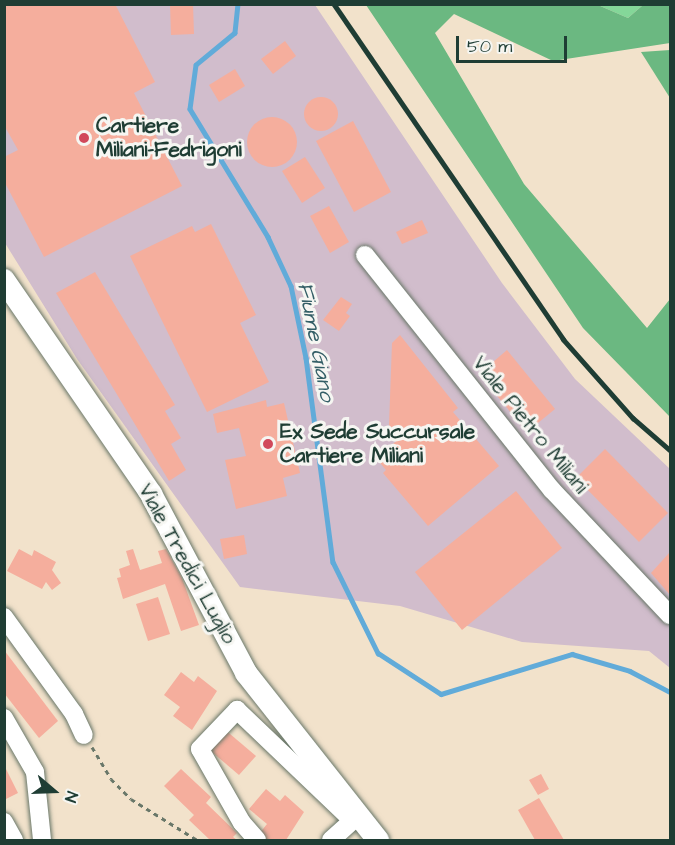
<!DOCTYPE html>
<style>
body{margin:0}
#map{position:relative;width:675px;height:845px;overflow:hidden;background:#f2e2cb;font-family:"Architects Daughter",sans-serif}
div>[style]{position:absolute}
.industrial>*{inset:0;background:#d1bdcc}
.green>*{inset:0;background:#84d799}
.forest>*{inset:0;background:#6bb881}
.stream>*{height:4.5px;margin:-2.25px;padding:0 2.25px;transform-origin:2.25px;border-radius:2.25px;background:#61abd9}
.building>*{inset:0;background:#f5ae9d}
.round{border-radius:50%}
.path>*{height:3px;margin-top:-1.5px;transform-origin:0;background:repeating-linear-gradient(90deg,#697769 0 4.5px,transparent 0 9px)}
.roads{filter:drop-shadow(0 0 2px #697769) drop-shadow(0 0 2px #697769)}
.minor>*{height:18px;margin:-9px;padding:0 9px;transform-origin:9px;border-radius:9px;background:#fff}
.major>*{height:22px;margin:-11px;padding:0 11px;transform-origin:11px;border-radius:11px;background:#fff}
.rail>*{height:4.5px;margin:-2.25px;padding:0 2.25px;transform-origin:2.25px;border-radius:2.25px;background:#1f3d34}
.dots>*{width:16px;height:16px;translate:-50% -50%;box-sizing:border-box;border:3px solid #f6f6f2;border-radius:50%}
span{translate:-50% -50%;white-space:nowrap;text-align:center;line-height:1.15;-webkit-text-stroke:6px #f6f6f2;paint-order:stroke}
.poi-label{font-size:21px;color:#1f3d34;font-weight:700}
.left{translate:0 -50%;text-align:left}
.street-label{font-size:21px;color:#1f3d34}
.water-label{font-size:22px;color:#335e66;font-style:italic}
.frame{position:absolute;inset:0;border:6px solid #1f3d34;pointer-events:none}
.north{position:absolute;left:24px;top:761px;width:60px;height:60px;-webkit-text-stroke:4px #f6f6f2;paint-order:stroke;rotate:109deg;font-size:16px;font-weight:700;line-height:24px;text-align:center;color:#1f3d34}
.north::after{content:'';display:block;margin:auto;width:21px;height:27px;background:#1f3d34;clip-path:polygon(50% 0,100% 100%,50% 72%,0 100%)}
.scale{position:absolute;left:456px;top:36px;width:111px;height:27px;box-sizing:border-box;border:3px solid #1f3d34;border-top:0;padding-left:8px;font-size:18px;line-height:21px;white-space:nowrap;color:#1f3d34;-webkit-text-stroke:4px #f6f6f2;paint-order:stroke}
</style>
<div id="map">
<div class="industrial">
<i style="clip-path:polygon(5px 5px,315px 5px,502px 283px,575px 379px,670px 469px,670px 668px,649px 651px,522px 642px,400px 606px,240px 587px,77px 359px,5px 243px)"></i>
</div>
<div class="green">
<i style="clip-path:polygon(598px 5px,643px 5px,628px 18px)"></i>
</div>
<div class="forest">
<i style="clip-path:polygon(598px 5px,628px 18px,643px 5px,670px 5px,670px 43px,553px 61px,454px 14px,435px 33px,524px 184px,647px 328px,670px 299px,670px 417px,583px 328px,366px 5px)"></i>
<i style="clip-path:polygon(670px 50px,670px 98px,641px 52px)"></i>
</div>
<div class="stream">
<i style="left:238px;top:4px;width:29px;rotate:96deg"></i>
<i style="left:235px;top:33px;width:50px;rotate:140.6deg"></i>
<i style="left:196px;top:65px;width:44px;rotate:97.8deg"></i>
<i style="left:190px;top:109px;width:150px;rotate:58.6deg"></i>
<i style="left:268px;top:237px;width:54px;rotate:64.9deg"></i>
<i style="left:291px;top:286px;width:74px;rotate:78.2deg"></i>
<i style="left:306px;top:358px;width:206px;rotate:82.5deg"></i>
<i style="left:333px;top:562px;width:102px;rotate:63.7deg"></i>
<i style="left:378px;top:653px;width:75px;rotate:33.1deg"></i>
<i style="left:441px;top:694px;width:137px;rotate:-17deg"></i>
<i style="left:572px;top:654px;width:60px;rotate:16.3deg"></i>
<i style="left:630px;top:671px;width:45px;rotate:27.7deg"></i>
</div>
<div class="building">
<i style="clip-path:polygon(4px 4px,115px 4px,155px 82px,134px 93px,182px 186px,44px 257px,4px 181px,4px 157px,18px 150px,4px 125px)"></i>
<i style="clip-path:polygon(170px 4px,193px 4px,194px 34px,171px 35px)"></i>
<i style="clip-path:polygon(285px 41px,296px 56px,273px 74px,261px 59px)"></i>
<i style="clip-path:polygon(235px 69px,245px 86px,219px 102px,209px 85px)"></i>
<i class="round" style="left:304px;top:97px;width:34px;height:34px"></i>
<i class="round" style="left:247px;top:117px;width:50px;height:50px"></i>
<i style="clip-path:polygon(353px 121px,391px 192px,354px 212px,316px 141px)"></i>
<i style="clip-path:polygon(305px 157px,325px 188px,302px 203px,282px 171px)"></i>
<i style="clip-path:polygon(329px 206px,349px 242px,330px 253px,310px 216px)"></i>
<i style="clip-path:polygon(422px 220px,428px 233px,402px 244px,396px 232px)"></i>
<i style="clip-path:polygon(211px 224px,256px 315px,240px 323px,269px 382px,207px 412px,130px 256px,192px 226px,195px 232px)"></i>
<i style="clip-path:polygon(95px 272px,175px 405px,165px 411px,181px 438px,171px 444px,186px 470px,169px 481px,56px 293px)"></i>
<i style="clip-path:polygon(341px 297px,352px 304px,346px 313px,350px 316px,339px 331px,323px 320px)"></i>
<i style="clip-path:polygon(400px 335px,458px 408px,453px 412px,499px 466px,428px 526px,383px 473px,386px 470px,376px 458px,400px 438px,389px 425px,392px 343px)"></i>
<i style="clip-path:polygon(507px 350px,555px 409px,527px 432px,479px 374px)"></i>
<i style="clip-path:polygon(266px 400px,267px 407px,284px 403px,300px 473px,283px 478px,287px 496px,236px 509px,225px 460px,246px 456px,239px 428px,217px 433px,213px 414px)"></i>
<i style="clip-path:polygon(605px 449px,668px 513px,639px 542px,576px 478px)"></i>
<i style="clip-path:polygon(516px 491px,562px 548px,462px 630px,415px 572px)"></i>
<i style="clip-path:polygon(244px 535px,247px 554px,224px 559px,220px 539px)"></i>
<i style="clip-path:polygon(19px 549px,32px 556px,34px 550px,56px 562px,52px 570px,61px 583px,52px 590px,46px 582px,42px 589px,7px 571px)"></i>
<i style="clip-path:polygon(133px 549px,140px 570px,162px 563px,158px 551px,166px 549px,182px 578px,199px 625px,181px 631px,165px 584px,123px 599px,117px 578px,121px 577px,119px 569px,130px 565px,126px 551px)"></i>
<i style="clip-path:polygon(670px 552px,670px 595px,651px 573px)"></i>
<i style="clip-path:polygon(158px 597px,170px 634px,148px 641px,136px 604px)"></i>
<i style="clip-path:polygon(4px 650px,58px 721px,39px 738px,4px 693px)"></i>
<i style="clip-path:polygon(181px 672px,194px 682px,198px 676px,217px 691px,192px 730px,173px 716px,180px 707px,164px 695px)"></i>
<i style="clip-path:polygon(223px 728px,256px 756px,239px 775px,206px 747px)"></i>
<i style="clip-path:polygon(4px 765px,18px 793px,4px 800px)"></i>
<i style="clip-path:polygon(181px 769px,211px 797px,206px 803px,237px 833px,233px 837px,237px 840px,210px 840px,189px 820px,194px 815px,164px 786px)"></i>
<i style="clip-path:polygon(541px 774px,549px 789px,538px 795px,529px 780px)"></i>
<i style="clip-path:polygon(266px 789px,280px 801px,285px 795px,304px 812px,286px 840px,266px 840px,259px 834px,267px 824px,249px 809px)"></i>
<i style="clip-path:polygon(539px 798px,564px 840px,535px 840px,518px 810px)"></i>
</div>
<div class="path">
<i style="left:92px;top:747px;width:37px;rotate:59deg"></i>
<i style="left:111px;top:779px;width:28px;rotate:45deg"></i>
<i style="left:131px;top:799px;width:78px;rotate:31.8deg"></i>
</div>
<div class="roads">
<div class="minor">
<i style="left:365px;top:255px;width:300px;rotate:51.5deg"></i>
<i style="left:552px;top:490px;width:172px;rotate:46.7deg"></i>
<i style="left:4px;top:617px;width:120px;rotate:54.2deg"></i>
<i style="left:74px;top:714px;width:23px;rotate:65deg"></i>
<i style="left:4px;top:718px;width:62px;rotate:60.1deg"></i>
<i style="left:35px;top:772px;width:68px;rotate:84.1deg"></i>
<i style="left:4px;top:822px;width:21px;rotate:61deg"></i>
<i style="left:257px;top:840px;width:23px;rotate:-131deg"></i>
<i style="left:242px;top:823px;width:85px;rotate:-119.6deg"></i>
<i style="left:200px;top:749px;width:54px;rotate:-46.5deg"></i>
<i style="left:237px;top:710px;width:158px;rotate:43.7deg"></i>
<i style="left:331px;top:840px;width:36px;rotate:-42deg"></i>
</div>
<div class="major">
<i style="left:4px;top:280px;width:260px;rotate:55.5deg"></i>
<i style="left:151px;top:494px;width:203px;rotate:62deg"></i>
<i style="left:246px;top:673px;width:213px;rotate:51.7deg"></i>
</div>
</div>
<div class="rail">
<i style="left:334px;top:4px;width:406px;rotate:55.6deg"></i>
<i style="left:563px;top:339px;width:106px;rotate:48.5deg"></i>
<i style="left:633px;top:418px;width:49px;rotate:40.9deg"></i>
</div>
<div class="dots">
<i style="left:84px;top:138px;background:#d1495b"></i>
<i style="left:268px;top:444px;background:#d1495b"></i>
</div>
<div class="poi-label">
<span class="left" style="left:96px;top:138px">Cartiere<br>Miliani-Fedrigoni</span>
<span class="left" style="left:280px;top:444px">Ex Sede Succursale<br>Cartiere Miliani</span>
</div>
<div class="street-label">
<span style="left:530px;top:425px;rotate:51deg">Viale Pietro Miliani</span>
<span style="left:187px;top:564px;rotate:61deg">Viale Tredici Luglio</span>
</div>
<div class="water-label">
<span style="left:316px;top:342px;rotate:79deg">Fiume Giano</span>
</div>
<div class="frame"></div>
<div class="north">N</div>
<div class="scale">50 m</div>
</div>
